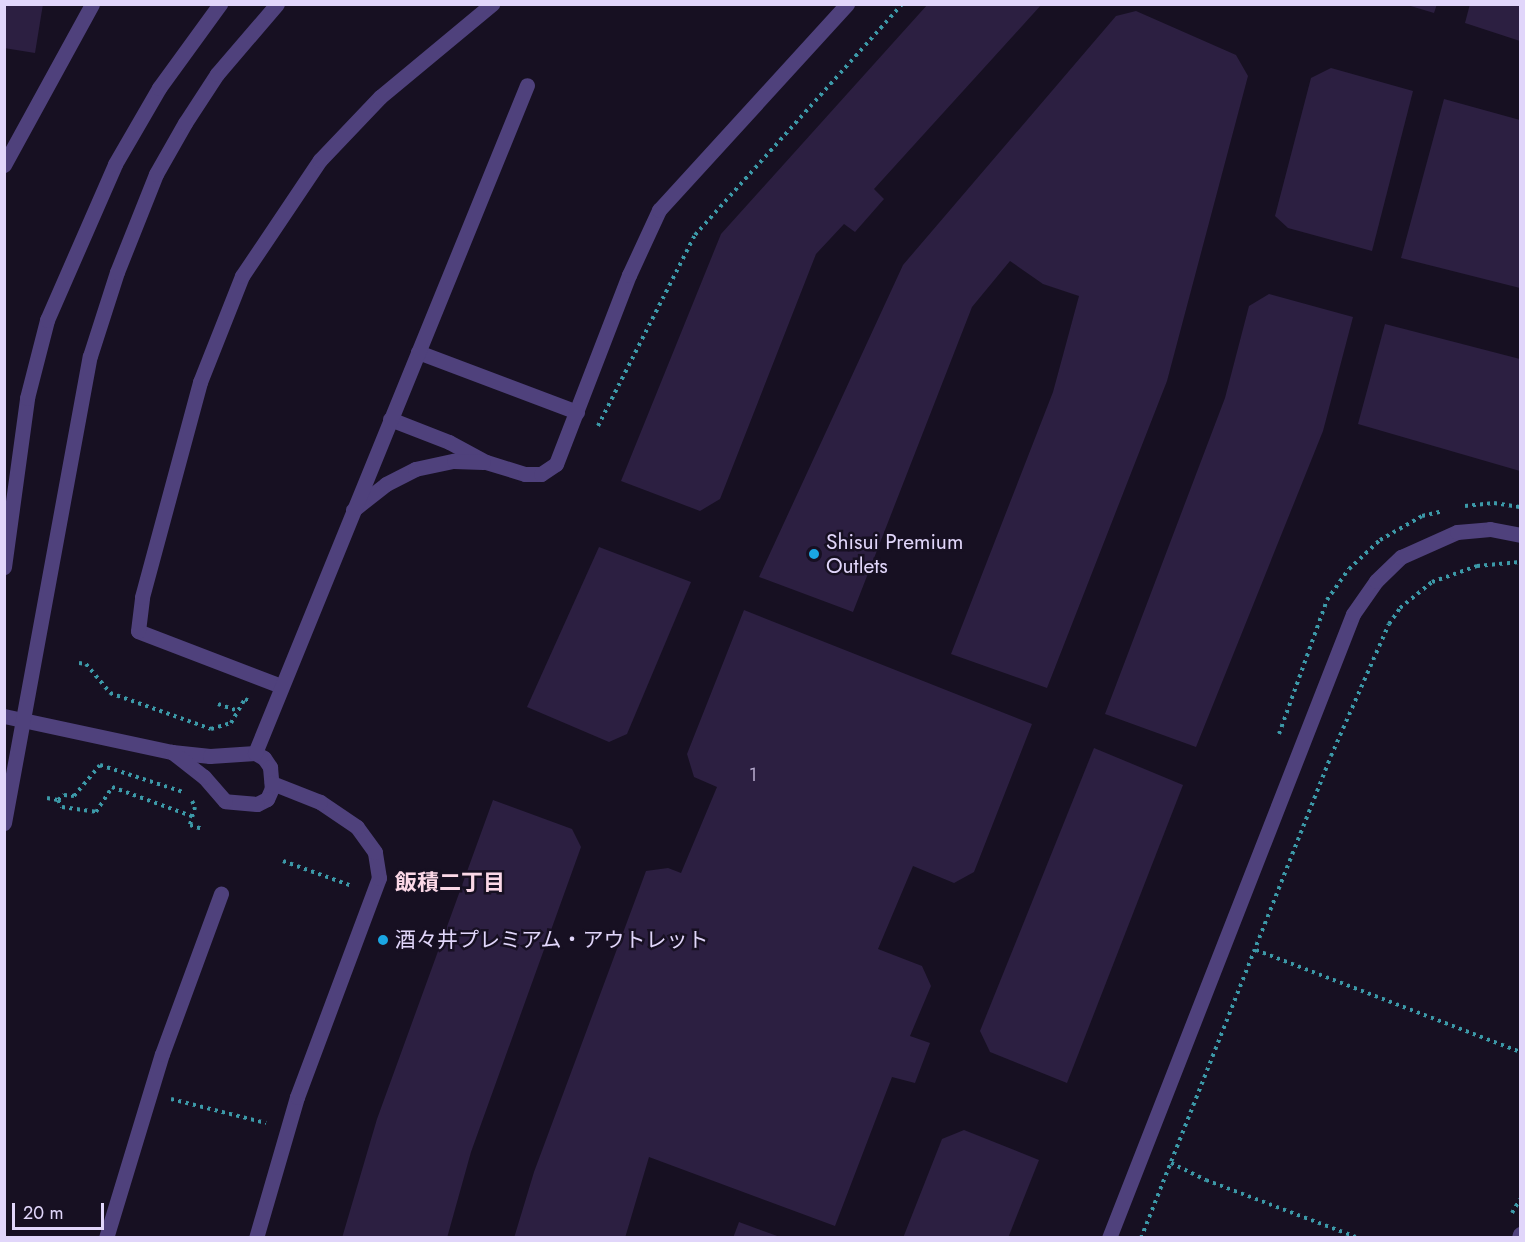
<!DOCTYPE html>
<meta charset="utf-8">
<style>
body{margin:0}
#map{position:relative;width:1525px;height:1242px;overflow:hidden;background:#171022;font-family:Jost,"Noto Sans JP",sans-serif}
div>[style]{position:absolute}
.building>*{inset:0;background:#2c1f41}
.path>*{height:4px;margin-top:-2px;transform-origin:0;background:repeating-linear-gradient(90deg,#3c99a8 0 3px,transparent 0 7.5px)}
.minor>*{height:15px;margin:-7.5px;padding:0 7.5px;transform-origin:7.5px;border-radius:7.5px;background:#4f417c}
.dots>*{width:16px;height:16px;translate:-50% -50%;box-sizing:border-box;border:3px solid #171022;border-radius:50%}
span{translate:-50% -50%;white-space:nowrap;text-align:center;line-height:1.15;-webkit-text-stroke:5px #171022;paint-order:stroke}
.number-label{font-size:18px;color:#b4a8cc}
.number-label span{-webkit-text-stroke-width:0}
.poi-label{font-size:21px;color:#e1d6fa}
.left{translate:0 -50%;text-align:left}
.neighbourhood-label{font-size:22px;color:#fbd8e7;font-weight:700}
.frame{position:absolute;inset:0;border:6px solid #e1d6fa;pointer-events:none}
.scale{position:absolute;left:12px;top:1203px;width:92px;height:27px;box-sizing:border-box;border:3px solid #e1d6fa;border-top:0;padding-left:8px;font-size:18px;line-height:21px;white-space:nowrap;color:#e1d6fa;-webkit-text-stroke:4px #171022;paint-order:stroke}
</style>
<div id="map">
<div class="building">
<i style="clip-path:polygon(4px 4px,43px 4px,35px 53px,4px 48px)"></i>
<i style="clip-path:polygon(928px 4px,1042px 4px,874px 189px,884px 199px,855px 232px,844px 224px,816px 254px,720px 499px,700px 511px,621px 481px,721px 234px)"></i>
<i style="clip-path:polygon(1404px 4px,1437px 4px,1434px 13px)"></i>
<i style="clip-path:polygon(1470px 4px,1520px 4px,1520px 41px,1465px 23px)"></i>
<i style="clip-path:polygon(1136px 11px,1236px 55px,1248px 76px,1167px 381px,1047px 688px,951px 654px,1053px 392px,1079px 296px,1043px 284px,1010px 261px,972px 307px,853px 612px,759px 577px,903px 265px,1116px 16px)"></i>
<i style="clip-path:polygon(1331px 68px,1413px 91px,1372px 251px,1288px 228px,1275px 216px,1311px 78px)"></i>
<i style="clip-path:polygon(1444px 99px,1520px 120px,1520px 288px,1401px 258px)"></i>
<i style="clip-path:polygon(1269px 294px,1353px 317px,1323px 431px,1196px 747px,1105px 714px,1225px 398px,1249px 306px)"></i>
<i style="clip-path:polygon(1385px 324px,1520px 359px,1520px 471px,1358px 424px)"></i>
<i style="clip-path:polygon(599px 547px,691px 582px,627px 734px,609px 742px,527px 707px)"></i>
<i style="clip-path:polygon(744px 610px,1032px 724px,974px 872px,954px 883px,913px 866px,878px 949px,922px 966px,931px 986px,910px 1036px,930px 1043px,915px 1083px,892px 1077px,835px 1226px,649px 1157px,625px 1238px,514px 1238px,534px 1172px,646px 871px,668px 868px,681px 873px,717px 787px,694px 777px,687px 754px)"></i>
<i style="clip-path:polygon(1094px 748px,1183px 785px,1067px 1083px,990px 1052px,980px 1031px)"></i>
<i style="clip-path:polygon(493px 800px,572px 829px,581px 847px,471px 1152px,447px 1238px,342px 1238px,377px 1119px)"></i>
<i style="clip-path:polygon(964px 1130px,1039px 1160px,1008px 1238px,903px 1238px,942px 1139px)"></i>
<i style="clip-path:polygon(739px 1222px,780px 1237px,780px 1238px,733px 1238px)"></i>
</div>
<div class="path">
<i style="left:598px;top:426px;width:214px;rotate:-63.1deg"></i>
<i style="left:695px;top:235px;width:310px;rotate:-48.1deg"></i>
<i style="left:1465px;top:506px;width:29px;rotate:-6deg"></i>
<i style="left:1494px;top:503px;width:26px;rotate:9deg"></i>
<i style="left:79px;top:663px;width:7px;rotate:8deg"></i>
<i style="left:86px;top:664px;width:38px;rotate:50deg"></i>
<i style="left:110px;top:693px;width:107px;rotate:19.6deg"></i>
<i style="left:211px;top:729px;width:21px;rotate:-17deg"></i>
<i style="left:231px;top:723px;width:28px;rotate:-60deg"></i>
<i style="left:245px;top:699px;width:4px;rotate:27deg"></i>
<i style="left:218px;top:704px;width:21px;rotate:19deg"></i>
<i style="left:1279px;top:734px;width:142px;rotate:-70.3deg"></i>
<i style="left:1327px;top:600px;width:38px;rotate:-55deg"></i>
<i style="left:1349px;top:569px;width:42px;rotate:-43.1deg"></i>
<i style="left:1380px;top:540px;width:48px;rotate:-29.7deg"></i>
<i style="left:1422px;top:516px;width:22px;rotate:-13deg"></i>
<i style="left:47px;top:798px;width:11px;rotate:10deg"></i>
<i style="left:58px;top:800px;width:8px;rotate:60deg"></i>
<i style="left:62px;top:807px;width:34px;rotate:8deg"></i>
<i style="left:96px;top:812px;width:30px;rotate:-57deg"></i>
<i style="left:112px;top:787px;width:87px;rotate:20.1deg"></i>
<i style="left:58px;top:800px;width:8px;rotate:-40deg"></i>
<i style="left:64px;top:795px;width:10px;rotate:6deg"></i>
<i style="left:74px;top:796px;width:40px;rotate:-50deg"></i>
<i style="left:100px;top:765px;width:87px;rotate:18deg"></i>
<i style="left:192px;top:801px;width:7px;rotate:63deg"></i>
<i style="left:195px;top:807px;width:19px;rotate:106deg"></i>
<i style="left:190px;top:825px;width:13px;rotate:18deg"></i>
<i style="left:283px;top:861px;width:73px;rotate:19.9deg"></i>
<i style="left:1256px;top:950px;width:281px;rotate:21.1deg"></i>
<i style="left:171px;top:1099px;width:98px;rotate:14.2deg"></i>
<i style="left:1171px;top:1163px;width:39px;rotate:26deg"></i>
<i style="left:1206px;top:1180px;width:160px;rotate:20.8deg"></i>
<i style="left:1512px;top:1213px;width:16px;rotate:-60deg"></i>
<i style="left:1141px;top:1238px;width:518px;rotate:-68.49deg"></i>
<i style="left:1331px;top:756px;width:144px;rotate:-66.3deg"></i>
<i style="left:1389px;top:624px;width:19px;rotate:-55deg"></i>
<i style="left:1400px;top:608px;width:41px;rotate:-39.1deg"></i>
<i style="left:1432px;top:582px;width:48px;rotate:-19.6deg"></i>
<i style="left:1477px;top:566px;width:43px;rotate:-5.3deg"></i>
</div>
<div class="minor">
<i style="left:4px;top:165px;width:183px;rotate:-61.3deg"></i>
<i style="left:418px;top:352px;width:170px;rotate:20.7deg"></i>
<i style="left:390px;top:419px;width:63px;rotate:21.3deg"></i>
<i style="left:449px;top:442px;width:42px;rotate:28.4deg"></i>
<i style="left:486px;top:462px;width:41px;rotate:17.1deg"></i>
<i style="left:525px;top:474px;width:16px"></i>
<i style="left:541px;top:474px;width:18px;rotate:-34deg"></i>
<i style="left:556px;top:464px;width:203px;rotate:-68.9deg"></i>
<i style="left:629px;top:275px;width:72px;rotate:-65.2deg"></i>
<i style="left:659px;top:210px;width:279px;rotate:-47.6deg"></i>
<i style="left:353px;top:510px;width:42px;rotate:-38.2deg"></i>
<i style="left:386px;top:484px;width:33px;rotate:-27deg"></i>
<i style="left:415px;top:469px;width:40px;rotate:-12deg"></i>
<i style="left:454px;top:461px;width:29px;rotate:2deg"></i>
<i style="left:4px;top:567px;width:171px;rotate:-82.2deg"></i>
<i style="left:27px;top:398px;width:81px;rotate:-75.6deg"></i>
<i style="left:47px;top:320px;width:170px;rotate:-66.4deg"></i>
<i style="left:115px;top:164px;width:88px;rotate:-59.9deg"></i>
<i style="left:159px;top:88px;width:104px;rotate:-54deg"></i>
<i style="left:281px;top:686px;width:153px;rotate:-159deg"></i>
<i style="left:138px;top:631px;width:34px;rotate:-83deg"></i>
<i style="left:142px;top:597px;width:223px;rotate:-74.9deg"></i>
<i style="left:200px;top:382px;width:114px;rotate:-68.4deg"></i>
<i style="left:242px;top:276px;width:140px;rotate:-56.1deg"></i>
<i style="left:320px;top:160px;width:87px;rotate:-46.4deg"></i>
<i style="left:380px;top:97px;width:146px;rotate:-39.7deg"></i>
<i style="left:4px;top:716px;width:172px;rotate:12.1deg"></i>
<i style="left:172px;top:752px;width:38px;rotate:6deg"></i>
<i style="left:210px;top:756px;width:45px;rotate:-3.8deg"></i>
<i style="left:255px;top:753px;width:10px;rotate:29deg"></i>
<i style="left:264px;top:758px;width:11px;rotate:56deg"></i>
<i style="left:270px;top:767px;width:21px;rotate:85deg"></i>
<i style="left:272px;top:788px;width:12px;rotate:114deg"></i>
<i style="left:267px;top:799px;width:11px;rotate:153deg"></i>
<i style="left:257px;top:804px;width:32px;rotate:-175deg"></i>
<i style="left:225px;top:801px;width:32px;rotate:-131deg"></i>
<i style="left:204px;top:777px;width:41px;rotate:-142deg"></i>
<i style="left:255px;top:753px;width:721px;rotate:-67.84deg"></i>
<i style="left:4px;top:823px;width:475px;rotate:-79.6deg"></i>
<i style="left:90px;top:356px;width:88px;rotate:-72.2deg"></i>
<i style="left:117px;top:272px;width:105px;rotate:-68.3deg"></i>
<i style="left:156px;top:174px;width:59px;rotate:-60.4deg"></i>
<i style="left:185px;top:123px;width:59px;rotate:-56.9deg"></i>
<i style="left:217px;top:74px;width:92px;rotate:-49.4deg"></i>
<i style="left:106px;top:1238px;width:192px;rotate:-73.1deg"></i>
<i style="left:162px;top:1054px;width:171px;rotate:-69.8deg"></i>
<i style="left:256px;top:1238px;width:147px;rotate:-73.8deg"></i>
<i style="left:297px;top:1097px;width:234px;rotate:-69.5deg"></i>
<i style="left:379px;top:878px;width:26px;rotate:-99deg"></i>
<i style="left:375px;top:852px;width:31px;rotate:-126deg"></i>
<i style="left:357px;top:827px;width:45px;rotate:-146deg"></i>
<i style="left:320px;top:802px;width:52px;rotate:-158.4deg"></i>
<i style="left:1109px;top:1238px;width:670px;rotate:-68.64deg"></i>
<i style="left:1353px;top:614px;width:40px;rotate:-55.1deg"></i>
<i style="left:1376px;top:581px;width:35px;rotate:-44deg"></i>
<i style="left:1401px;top:557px;width:61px;rotate:-24.1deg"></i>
<i style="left:1457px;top:532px;width:33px;rotate:-5deg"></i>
<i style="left:1490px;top:529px;width:31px;rotate:11deg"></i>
<i style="left:1519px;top:1238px;width:4px;rotate:-76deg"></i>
</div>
<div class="dots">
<i style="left:814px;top:554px;background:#1aa6e3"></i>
<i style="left:383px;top:940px;background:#1aa6e3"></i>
</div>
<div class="number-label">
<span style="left:753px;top:775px">1</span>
</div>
<div class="poi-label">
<span class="left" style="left:826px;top:554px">Shisui Premium<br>Outlets</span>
<span class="left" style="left:395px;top:940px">酒々井プレミアム・アウトレット</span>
</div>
<div class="neighbourhood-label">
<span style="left:450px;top:883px">飯積二丁目</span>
</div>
<div class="frame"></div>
<div class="scale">20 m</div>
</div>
